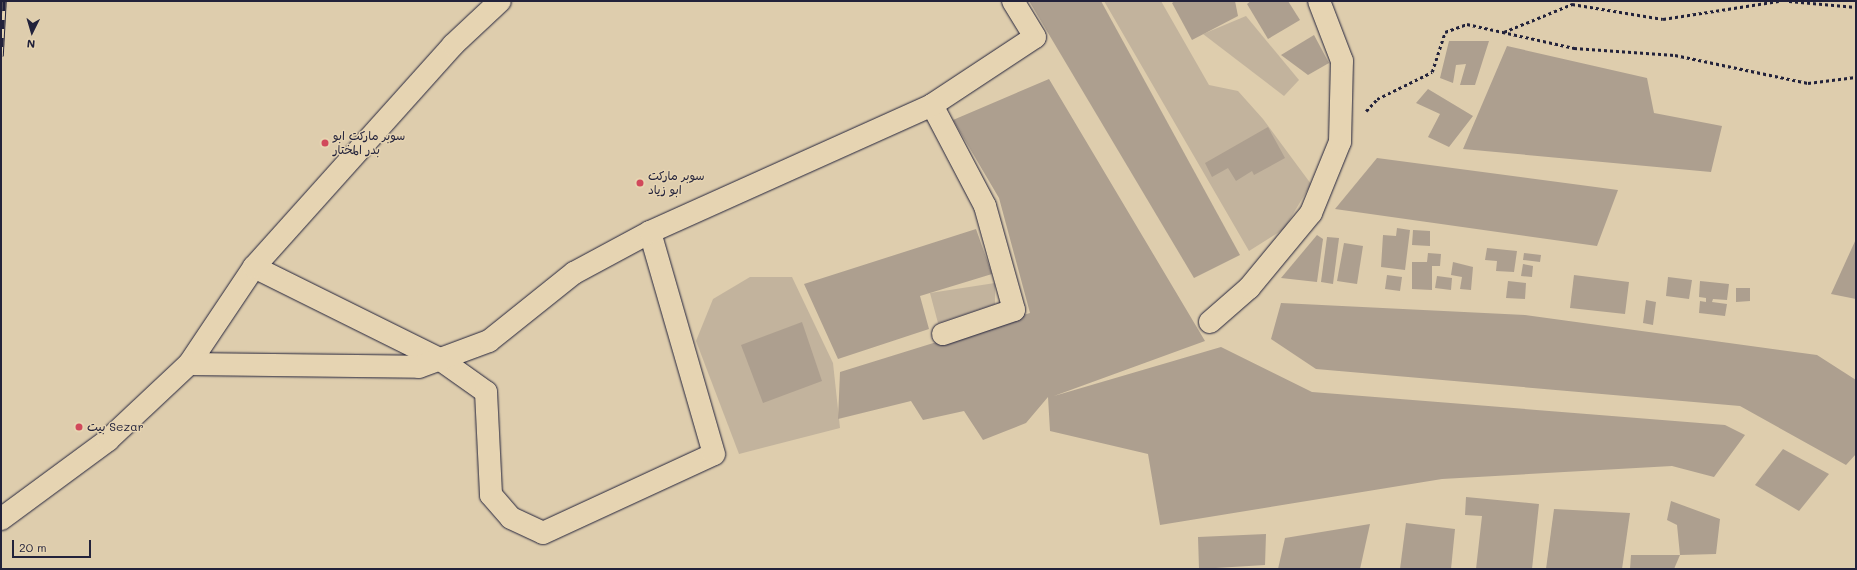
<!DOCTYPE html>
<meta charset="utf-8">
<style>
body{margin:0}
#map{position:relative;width:1857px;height:570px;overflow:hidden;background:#decdad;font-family:Mali,"Playpen Sans Arabic",sans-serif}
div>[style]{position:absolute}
.green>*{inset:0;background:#c2b39d}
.building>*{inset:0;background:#ad9f8f}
.path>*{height:2.5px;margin-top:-1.25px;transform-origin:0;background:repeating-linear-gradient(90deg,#22223b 0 3px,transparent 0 6px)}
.roads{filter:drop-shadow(0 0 1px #22223b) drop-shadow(0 0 1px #22223b)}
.minor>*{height:22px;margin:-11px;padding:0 11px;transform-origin:11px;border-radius:11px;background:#e6d4b2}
.rail>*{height:4.5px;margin-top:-2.25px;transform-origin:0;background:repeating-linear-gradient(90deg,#e6d4b2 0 9px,#22223b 0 18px);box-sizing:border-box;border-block:1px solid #22223b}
.dots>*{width:11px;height:11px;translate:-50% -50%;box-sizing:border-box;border:2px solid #e6d4b2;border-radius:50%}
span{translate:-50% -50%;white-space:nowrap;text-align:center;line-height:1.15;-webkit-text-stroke:3px #e6d4b2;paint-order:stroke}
.poi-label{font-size:12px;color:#22223b}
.left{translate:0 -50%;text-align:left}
.frame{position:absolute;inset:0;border:2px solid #22223b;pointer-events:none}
.north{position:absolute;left:12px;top:12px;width:40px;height:40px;-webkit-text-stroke:3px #e6d4b2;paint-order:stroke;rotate:185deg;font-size:11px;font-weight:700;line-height:16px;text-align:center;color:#22223b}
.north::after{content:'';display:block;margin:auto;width:14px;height:18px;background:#22223b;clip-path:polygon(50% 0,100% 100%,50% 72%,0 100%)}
.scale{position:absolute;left:12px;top:540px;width:79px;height:18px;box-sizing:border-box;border:2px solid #22223b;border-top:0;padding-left:5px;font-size:12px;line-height:14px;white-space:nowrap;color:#22223b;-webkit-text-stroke:3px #e6d4b2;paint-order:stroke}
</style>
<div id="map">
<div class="green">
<i style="clip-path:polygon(1104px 1px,1161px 1px,1209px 85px,1238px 91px,1263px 119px,1311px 184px,1284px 229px,1249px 251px)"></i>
<i style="clip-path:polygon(1246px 16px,1299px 80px,1284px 96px,1203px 34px)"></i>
<i style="clip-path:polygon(750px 277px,792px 277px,833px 363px,840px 428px,739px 454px,696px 341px,713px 299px)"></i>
<i style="clip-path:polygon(995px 283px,995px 304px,938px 323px,930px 293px)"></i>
</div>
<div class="building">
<i style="clip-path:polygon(1029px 1px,1101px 1px,1240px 255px,1194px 278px)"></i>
<i style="clip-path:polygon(1175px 1px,1235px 1px,1238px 16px,1192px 40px,1172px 3px)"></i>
<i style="clip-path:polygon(1251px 1px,1288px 1px,1300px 20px,1268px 39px,1247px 4px)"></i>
<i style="clip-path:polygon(1314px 35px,1329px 63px,1308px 75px,1281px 55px)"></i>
<i style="clip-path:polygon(1449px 41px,1489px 41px,1475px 85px,1460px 85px,1466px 64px,1456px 65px,1453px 83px,1440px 78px)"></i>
<i style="clip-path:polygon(1507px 46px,1647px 78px,1654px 113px,1722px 126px,1711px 172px,1463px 149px)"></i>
<i style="clip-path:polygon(1049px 79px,1205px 341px,1054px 396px,1221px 347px,1312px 392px,1725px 425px,1745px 435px,1714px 477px,1672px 466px,1442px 479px,1160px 525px,1148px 454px,1050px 431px,1048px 397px,1026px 423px,983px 440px,964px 411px,923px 420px,911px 401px,838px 419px,840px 372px,1030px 313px,999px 198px,953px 120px)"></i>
<i style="clip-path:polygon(1428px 89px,1473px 116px,1449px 147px,1428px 137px,1440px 114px,1416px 103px)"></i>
<i style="clip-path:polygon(1268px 127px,1285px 158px,1254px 175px,1252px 171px,1236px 181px,1228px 168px,1212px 177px,1205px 163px)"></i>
<i style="clip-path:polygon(1377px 158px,1618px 190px,1597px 246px,1335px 209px)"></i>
<i style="clip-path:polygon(1397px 228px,1410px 230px,1405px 270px,1381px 267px,1383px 235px,1396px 236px)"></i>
<i style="clip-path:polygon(976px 229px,992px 274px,920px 296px,929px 329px,838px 359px,804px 284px)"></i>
<i style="clip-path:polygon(1413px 230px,1430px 231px,1430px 246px,1412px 245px)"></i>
<i style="clip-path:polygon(1317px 235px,1323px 239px,1317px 282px,1281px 278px)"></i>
<i style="clip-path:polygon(1327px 237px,1339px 238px,1333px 284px,1321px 282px)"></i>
<i style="clip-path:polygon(1856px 239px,1856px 299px,1831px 294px)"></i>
<i style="clip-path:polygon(1344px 243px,1363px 246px,1357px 284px,1337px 281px)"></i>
<i style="clip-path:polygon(1487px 248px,1517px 251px,1514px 272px,1496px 271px,1497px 261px,1485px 260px)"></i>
<i style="clip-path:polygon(1428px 253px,1441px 254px,1440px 266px,1432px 266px,1432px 290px,1412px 289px,1412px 262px,1427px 262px)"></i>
<i style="clip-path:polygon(1524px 253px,1541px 255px,1540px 262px,1523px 260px)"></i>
<i style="clip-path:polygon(1453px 262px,1473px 267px,1471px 290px,1460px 289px,1462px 277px,1451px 275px)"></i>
<i style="clip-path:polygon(1523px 264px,1533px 266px,1532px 277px,1521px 276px)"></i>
<i style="clip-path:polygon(1387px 275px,1402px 277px,1400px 291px,1385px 289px)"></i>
<i style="clip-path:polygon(1574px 275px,1629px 282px,1625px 314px,1570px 308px)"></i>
<i style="clip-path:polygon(1437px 276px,1452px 278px,1451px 290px,1435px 288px)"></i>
<i style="clip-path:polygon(1668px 277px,1692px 280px,1689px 299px,1666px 296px)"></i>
<i style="clip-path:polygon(1508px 281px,1526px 283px,1525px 299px,1506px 298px)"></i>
<i style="clip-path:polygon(1700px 281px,1729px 284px,1727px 300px,1713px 299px,1712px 302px,1727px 304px,1725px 316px,1699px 313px,1700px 301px,1706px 302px,1706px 298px,1699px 297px)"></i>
<i style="clip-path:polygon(1736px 288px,1750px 288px,1750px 301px,1736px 302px)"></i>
<i style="clip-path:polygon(1646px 300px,1656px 302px,1653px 325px,1643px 323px)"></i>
<i style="clip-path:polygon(1281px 303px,1525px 315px,1817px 355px,1856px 380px,1856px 454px,1846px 465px,1740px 406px,1316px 369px,1271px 339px)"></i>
<i style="clip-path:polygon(802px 322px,822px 381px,763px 403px,741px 345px)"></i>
<i style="clip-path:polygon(1783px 449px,1829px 474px,1799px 511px,1755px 485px)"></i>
<i style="clip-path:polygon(1466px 497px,1539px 504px,1532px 569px,1476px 569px,1482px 516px,1465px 515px)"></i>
<i style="clip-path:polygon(1671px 501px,1720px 519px,1716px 554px,1680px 555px,1677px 525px,1667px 520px)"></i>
<i style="clip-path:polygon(1554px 509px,1630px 513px,1622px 569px,1546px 569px)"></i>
<i style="clip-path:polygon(1406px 523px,1455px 529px,1451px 569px,1400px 569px)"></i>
<i style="clip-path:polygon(1370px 524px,1360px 569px,1278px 569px,1285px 538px)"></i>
<i style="clip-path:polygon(1266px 534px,1265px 565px,1199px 569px,1198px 537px)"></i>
<i style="clip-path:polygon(1631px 555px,1680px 555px,1674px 569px,1630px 569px)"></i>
</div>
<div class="path">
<i style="left:1789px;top:1px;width:67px;rotate:5.1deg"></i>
<i style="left:1504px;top:32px;width:74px;rotate:-22.4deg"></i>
<i style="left:1572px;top:4px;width:92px;rotate:9.4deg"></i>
<i style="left:1663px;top:19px;width:117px;rotate:-8.8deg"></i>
<i style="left:1366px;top:111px;width:16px;rotate:-47deg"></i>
<i style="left:1377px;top:99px;width:61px;rotate:-26.1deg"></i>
<i style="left:1432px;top:72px;width:42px;rotate:-72deg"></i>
<i style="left:1445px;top:32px;width:23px;rotate:-20deg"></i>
<i style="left:1467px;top:24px;width:110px;rotate:12.6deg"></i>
<i style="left:1574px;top:48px;width:101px;rotate:4deg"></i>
<i style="left:1675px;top:55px;width:136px;rotate:11.9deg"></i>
<i style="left:1808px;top:83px;width:48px;rotate:-7.1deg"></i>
</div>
<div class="roads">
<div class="minor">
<i style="left:932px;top:105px;width:114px;rotate:62.3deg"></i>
<i style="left:985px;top:206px;width:108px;rotate:74.4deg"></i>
<i style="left:1014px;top:310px;width:75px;rotate:161.3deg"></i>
<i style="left:254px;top:267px;width:209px;rotate:26.4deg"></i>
<i style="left:441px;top:360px;width:55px;rotate:35.4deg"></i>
<i style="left:486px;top:392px;width:103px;rotate:87.2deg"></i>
<i style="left:491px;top:495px;width:30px;rotate:49deg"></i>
<i style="left:511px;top:518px;width:35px;rotate:25deg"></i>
<i style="left:543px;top:533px;width:188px;rotate:-24.8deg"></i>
<i style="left:714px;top:454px;width:231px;rotate:-106.1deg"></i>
<i style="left:1210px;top:322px;width:52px;rotate:-41.1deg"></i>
<i style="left:1249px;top:288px;width:97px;rotate:-50.4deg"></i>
<i style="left:1311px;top:213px;width:77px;rotate:-67.8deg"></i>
<i style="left:1340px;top:142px;width:81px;rotate:-88.6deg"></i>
<i style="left:1342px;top:61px;width:64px;rotate:-111deg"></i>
<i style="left:189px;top:364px;width:117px;rotate:-56.2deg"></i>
<i style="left:254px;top:267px;width:298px;rotate:-48.1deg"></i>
<i style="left:453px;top:45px;width:64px;rotate:-43.1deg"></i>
<i style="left:1px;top:519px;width:133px;rotate:-36.4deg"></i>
<i style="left:108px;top:440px;width:111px;rotate:-43.2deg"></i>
<i style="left:189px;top:364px;width:230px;rotate:0.7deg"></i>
<i style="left:419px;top:367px;width:75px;rotate:-20.4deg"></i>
<i style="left:489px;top:341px;width:109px;rotate:-38.7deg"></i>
<i style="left:574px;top:273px;width:86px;rotate:-28.3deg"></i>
<i style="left:650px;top:232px;width:309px;rotate:-24.2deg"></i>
<i style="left:932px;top:105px;width:123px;rotate:-33.4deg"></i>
<i style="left:1035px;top:37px;width:42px;rotate:-121.4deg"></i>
</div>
</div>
<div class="rail">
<i style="left:1px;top:56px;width:55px;rotate:-86.9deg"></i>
</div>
<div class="dots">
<i style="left:325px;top:143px;background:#d1495b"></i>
<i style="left:640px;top:183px;background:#d1495b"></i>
<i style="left:79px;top:427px;background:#d1495b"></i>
</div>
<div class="poi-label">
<span class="left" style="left:333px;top:143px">سوبر ماركت ابو<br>بدر المختار</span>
<span class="left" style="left:648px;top:183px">سوبر ماركت<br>ابو زياد</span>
<span class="left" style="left:87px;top:427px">بيت Sezar</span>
</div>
<div class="frame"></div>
<div class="north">N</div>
<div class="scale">20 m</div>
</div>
